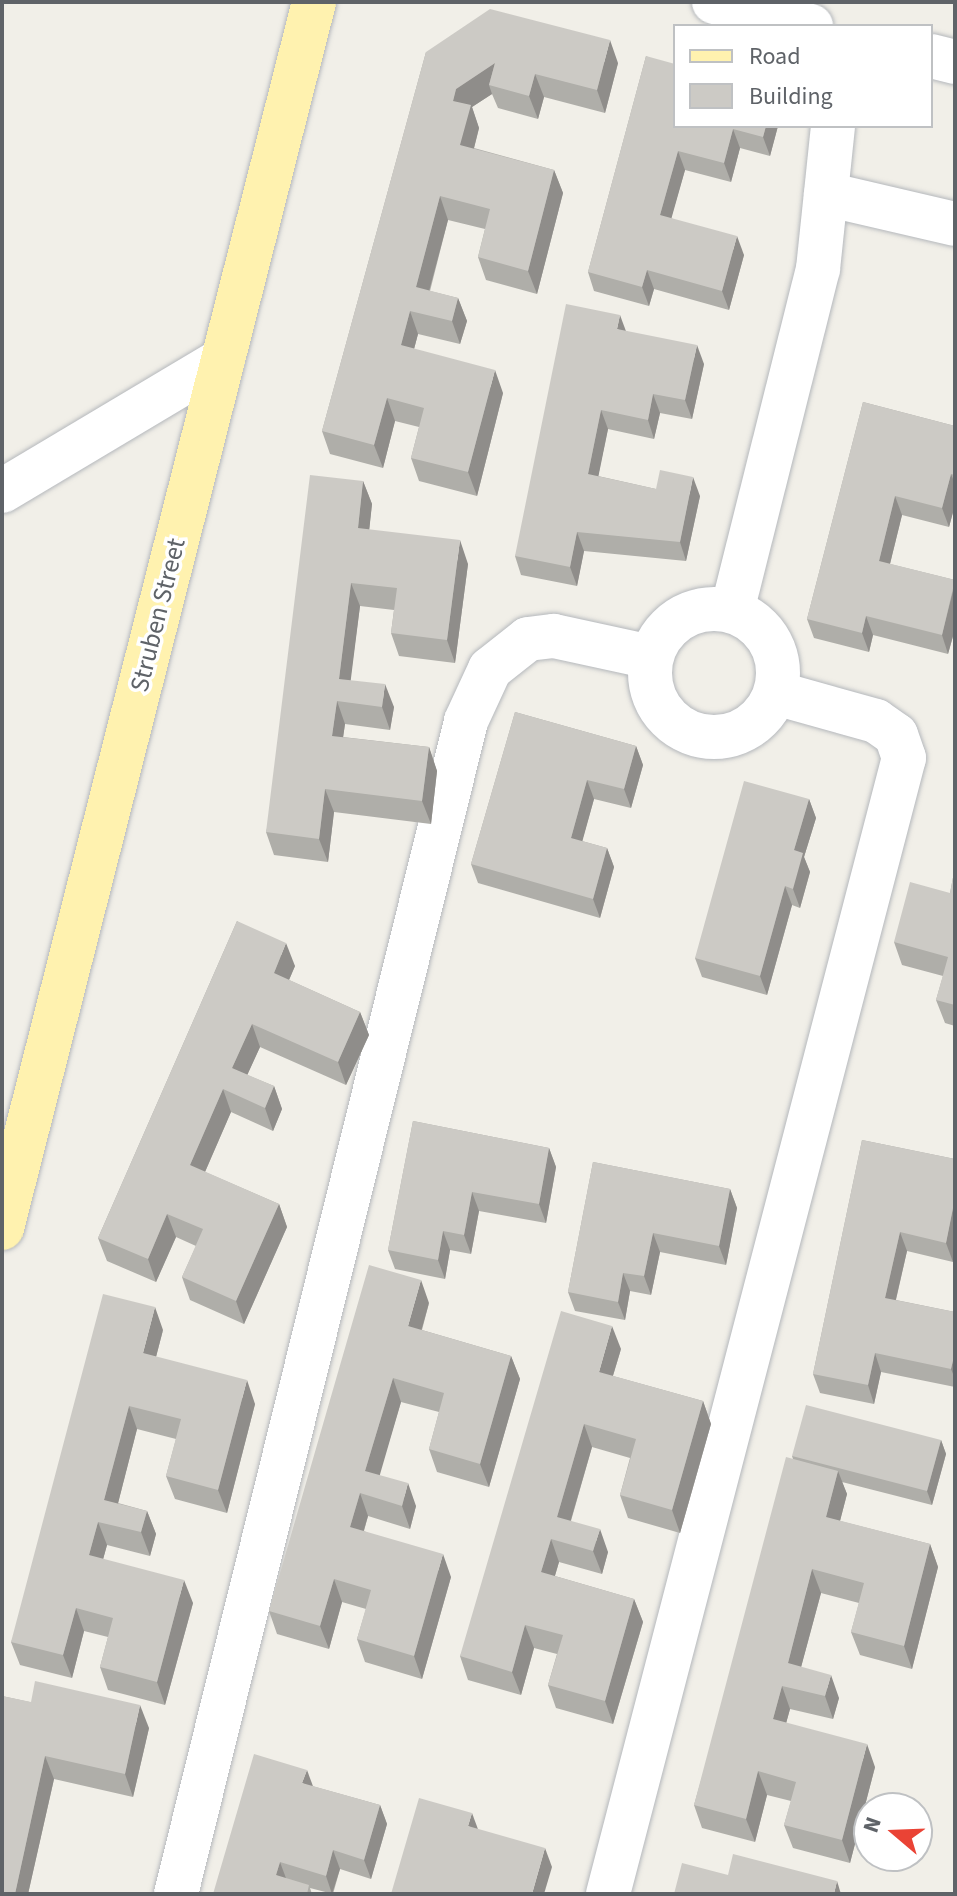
<!DOCTYPE html>
<style>
body{margin:0}
#map{position:relative;width:957px;height:1896px;overflow:hidden;background:#f1efe8;font-family:"Source Sans 3",sans-serif}
div>[style]{position:absolute}
.roads{filter:drop-shadow(0 0 2px #b5b8bc) drop-shadow(0 0 2px #b5b8bc)}
.minor>*{height:44px;margin:-22px;padding:0 22px;transform-origin:22px;border-radius:22px;background:#fff}
.minor>.ring{margin:-22px;padding:0;box-sizing:content-box;background:none;border:44px solid #fff;border-radius:50%}
.major>*{height:44px;margin:-22px;padding:0 22px;transform-origin:22px;border-radius:22px;background:#fff2af}
.wall>*{inset:0;background:#afaea9}
.shaded-wall>*{inset:0;background:#8f8d8a}
.building>*{inset:0;background:#cccac5}
span{translate:-50% -50%;white-space:nowrap;text-align:center;line-height:1.15;-webkit-text-stroke:7px #fff;paint-order:stroke}
.street-label{font-size:26px;color:#5f6368}
.frame{position:absolute;inset:0;border:4px solid #5f6368;pointer-events:none}
.legend{position:absolute;left:673px;top:24px;width:260px;height:104px;box-sizing:border-box;background:#fff;border:2px solid #bfc1c3;margin:0;padding:10px 14px;list-style:none;font-size:24px;color:#5f6368}
.legend li{display:flex;align-items:center;gap:16px;height:40px}
.legend b{width:40px;border:2px solid #bfc1c3}
.north{position:absolute;left:853px;top:1792px;width:80px;height:80px;box-sizing:border-box;background:#fff;border:2px solid #bfc1c3;border-radius:50%;rotate:289deg;font-size:22px;font-weight:700;line-height:32px;text-align:center;color:#5f6368}
.north::after{content:'';display:block;margin:auto;width:28px;height:36px;background:#ea4335;clip-path:polygon(50% 0,100% 100%,50% 72%,0 100%)}
</style>
<div id="map">
<div class="roads">
<div class="minor">
<i style="left:714px;top:2px;width:100px;rotate:13.9deg"></i>
<i style="left:931px;top:56px;width:25px;rotate:14deg"></i>
<i style="left:826px;top:194px;width:132px;rotate:13.1deg"></i>
<i style="left:2px;top:491px;width:257px;rotate:-30.8deg"></i>
<i class="ring" style="left:650px;top:609px;width:84px;height:84px"></i>
<i style="left:732px;top:611px;width:353px;rotate:-75.9deg"></i>
<i style="left:818px;top:269px;width:144px;rotate:-84deg"></i>
<i style="left:176px;top:1894px;width:1208px;rotate:-76.11deg"></i>
<i style="left:466px;top:721px;width:57px;rotate:-65.2deg"></i>
<i style="left:490px;top:669px;width:48px;rotate:-38.3deg"></i>
<i style="left:528px;top:639px;width:26px;rotate:-7deg"></i>
<i style="left:554px;top:636px;width:99px;rotate:12.2deg"></i>
<i style="left:608px;top:1894px;width:1174px;rotate:-75.4deg"></i>
<i style="left:904px;top:758px;width:24px;rotate:-109deg"></i>
<i style="left:896px;top:735px;width:24px;rotate:-145deg"></i>
<i style="left:876px;top:721px;width:104px;rotate:-164.4deg"></i>
</div>
<div class="major">
<i style="left:2px;top:1228px;width:1265px;rotate:-75.72deg"></i>
</div>
</div>
<div class="wall">
<i style="clip-path:polygon(426px 52px,618px 63px,605px 113px,544px 97px,538px 119px,498px 108px,492px 94px,472px 107px,479px 128px,474px 148px,554px 170px,563px 193px,537px 294px,486px 280px,478px 257px,485px 229px,448px 220px,430px 291px,458px 298px,467px 321px,460px 344px,418px 334px,414px 349px,503px 393px,477px 496px,419px 481px,411px 458px,419px 427px,395px 421px,383px 468px,330px 454px,322px 431px)"></i>
<i style="clip-path:polygon(646px 56px,778px 126px,770px 156px,740px 148px,731px 182px,685px 170px,671px 218px,744px 255px,729px 310px,654px 289px,649px 306px,594px 291px,588px 272px)"></i>
<i style="clip-path:polygon(626px 331px,704px 364px,692px 419px,660px 413px,654px 439px,608px 429px,598px 476px,656px 489px,700px 496px,686px 561px,584px 551px,577px 586px,521px 575px,515px 556px)"></i>
<i style="clip-path:polygon(863px 402px,955px 426px,955px 505px,949px 527px,902px 515px,890px 564px,955px 580px,955px 629px,948px 654px,873px 635px,869px 652px,814px 638px,807px 619px)"></i>
<i style="clip-path:polygon(363px 481px,372px 504px,369px 530px,468px 564px,455px 663px,399px 656px,391px 633px,394px 610px,360px 606px,350px 681px,394px 707px,390px 730px,345px 724px,343px 737px,429px 747px,437px 771px,431px 824px,334px 812px,328px 862px,274px 855px,266px 832px)"></i>
<i style="clip-path:polygon(515px 712px,636px 746px,643px 765px,631px 808px,594px 799px,582px 841px,607px 848px,614px 867px,600px 918px,478px 883px,471px 864px)"></i>
<i style="clip-path:polygon(809px 799px,816px 818px,804px 857px,810px 872px,800px 908px,792px 905px,767px 995px,702px 977px,695px 958px)"></i>
<i style="clip-path:polygon(955px 867px,955px 1026px,945px 1023px,936px 1000px,943px 976px,902px 965px,894px 942px,950px 893px)"></i>
<i style="clip-path:polygon(237px 921px,295px 966px,289px 980px,360px 1012px,369px 1035px,346px 1085px,260px 1047px,247px 1075px,274px 1086px,282px 1109px,273px 1131px,231px 1112px,205px 1172px,279px 1204px,287px 1227px,244px 1324px,190px 1300px,182px 1277px,196px 1246px,176px 1237px,156px 1282px,107px 1261px,98px 1238px)"></i>
<i style="clip-path:polygon(413px 1121px,549px 1148px,556px 1167px,546px 1223px,479px 1211px,471px 1254px,450px 1250px,445px 1279px,395px 1269px,388px 1250px)"></i>
<i style="clip-path:polygon(862px 1140px,955px 1159px,955px 1251px,953px 1262px,907px 1251px,896px 1300px,955px 1312px,955px 1387px,881px 1372px,874px 1404px,820px 1393px,813px 1374px)"></i>
<i style="clip-path:polygon(593px 1162px,730px 1189px,737px 1208px,726px 1265px,660px 1252px,651px 1295px,630px 1291px,625px 1320px,575px 1311px,568px 1292px)"></i>
<i style="clip-path:polygon(429px 1303px,422px 1330px,511px 1356px,520px 1379px,489px 1487px,437px 1472px,429px 1449px,439px 1412px,401px 1402px,379px 1475px,416px 1506px,410px 1529px,368px 1516px,364px 1531px,451px 1577px,422px 1679px,365px 1662px,357px 1639px,366px 1609px,342px 1602px,329px 1649px,277px 1634px,269px 1611px)"></i>
<i style="clip-path:polygon(163px 1330px,156px 1357px,255px 1404px,227px 1513px,175px 1499px,166px 1476px,176px 1439px,137px 1429px,118px 1503px,147px 1511px,156px 1534px,150px 1556px,107px 1545px,103px 1559px,193px 1603px,165px 1705px,108px 1690px,100px 1667px,108px 1637px,84px 1631px,72px 1678px,20px 1665px,11px 1642px)"></i>
<i style="clip-path:polygon(621px 1349px,613px 1376px,703px 1401px,711px 1424px,680px 1533px,628px 1518px,620px 1495px,630px 1458px,592px 1447px,571px 1521px,608px 1552px,602px 1574px,559px 1562px,555px 1576px,634px 1599px,643px 1622px,613px 1724px,556px 1708px,548px 1685px,557px 1654px,534px 1648px,521px 1695px,468px 1680px,460px 1656px)"></i>
<i style="clip-path:polygon(941px 1440px,946px 1454px,932px 1505px,842px 1482px,847px 1494px,840px 1521px,930px 1544px,938px 1567px,912px 1669px,860px 1655px,851px 1632px,859px 1603px,821px 1593px,801px 1667px,839px 1698px,833px 1719px,790px 1709px,786px 1723px,875px 1767px,850px 1863px,793px 1848px,784px 1825px,791px 1801px,767px 1795px,755px 1842px,702px 1828px,694px 1805px,793px 1459px,792px 1456px)"></i>
<i style="clip-path:polygon(2px 1696px,149px 1728px,133px 1797px,54px 1779px,28px 1894px,2px 1894px)"></i>
<i style="clip-path:polygon(312px 1786px,380px 1805px,387px 1824px,371px 1879px,340px 1869px,333px 1894px,310px 1888px,312px 1894px,213px 1894px)"></i>
</div>
<div class="shaded-wall">
<i style="clip-path:polygon(610px 40px,618px 63px,605px 113px,597px 90px)"></i>
<i style="clip-path:polygon(495px 63px,489px 85px,492px 94px,472px 107px,479px 128px,469px 168px,460px 145px,453px 101px,456px 89px)"></i>
<i style="clip-path:polygon(535px 74px,544px 97px,538px 119px,529px 96px)"></i>
<i style="clip-path:polygon(766px 126px,778px 126px,770px 156px,763px 137px)"></i>
<i style="clip-path:polygon(733px 129px,740px 148px,731px 182px,724px 163px)"></i>
<i style="clip-path:polygon(678px 151px,685px 170px,667px 234px,660px 215px)"></i>
<i style="clip-path:polygon(554px 170px,563px 193px,537px 294px,528px 271px)"></i>
<i style="clip-path:polygon(440px 196px,448px 220px,424px 310px,416px 287px)"></i>
<i style="clip-path:polygon(737px 236px,744px 255px,729px 310px,722px 291px)"></i>
<i style="clip-path:polygon(647px 270px,654px 289px,649px 306px,642px 287px)"></i>
<i style="clip-path:polygon(458px 298px,467px 321px,460px 344px,452px 321px)"></i>
<i style="clip-path:polygon(410px 311px,418px 334px,409px 368px,401px 345px)"></i>
<i style="clip-path:polygon(620px 315px,627px 334px,617px 329px)"></i>
<i style="clip-path:polygon(697px 345px,704px 364px,692px 419px,685px 400px)"></i>
<i style="clip-path:polygon(495px 370px,503px 393px,477px 496px,468px 472px)"></i>
<i style="clip-path:polygon(653px 394px,660px 413px,654px 439px,648px 420px)"></i>
<i style="clip-path:polygon(387px 398px,395px 421px,383px 468px,374px 445px)"></i>
<i style="clip-path:polygon(601px 410px,608px 429px,595px 493px,588px 474px)"></i>
<i style="clip-path:polygon(951px 474px,955px 484px,955px 505px,949px 527px,942px 508px)"></i>
<i style="clip-path:polygon(693px 477px,700px 496px,686px 561px,680px 542px)"></i>
<i style="clip-path:polygon(363px 481px,372px 504px,367px 551px,358px 528px)"></i>
<i style="clip-path:polygon(895px 496px,902px 515px,886px 580px,879px 561px)"></i>
<i style="clip-path:polygon(577px 532px,584px 551px,577px 586px,570px 567px)"></i>
<i style="clip-path:polygon(460px 540px,468px 564px,455px 663px,447px 640px)"></i>
<i style="clip-path:polygon(351px 583px,360px 606px,348px 702px,339px 679px)"></i>
<i style="clip-path:polygon(955px 583px,955px 629px,948px 654px,942px 635px)"></i>
<i style="clip-path:polygon(866px 616px,873px 635px,869px 652px,862px 633px)"></i>
<i style="clip-path:polygon(385px 684px,394px 707px,390px 730px,382px 707px)"></i>
<i style="clip-path:polygon(337px 701px,345px 724px,340px 759px,332px 736px)"></i>
<i style="clip-path:polygon(636px 746px,643px 765px,631px 808px,624px 789px)"></i>
<i style="clip-path:polygon(429px 747px,437px 771px,431px 824px,422px 801px)"></i>
<i style="clip-path:polygon(587px 780px,594px 799px,578px 857px,571px 838px)"></i>
<i style="clip-path:polygon(325px 789px,334px 812px,328px 862px,319px 839px)"></i>
<i style="clip-path:polygon(809px 799px,816px 818px,804px 857px,810px 872px,800px 908px,793px 889px,794px 850px)"></i>
<i style="clip-path:polygon(607px 848px,614px 867px,600px 918px,593px 899px)"></i>
<i style="clip-path:polygon(785px 886px,792px 905px,767px 995px,760px 976px)"></i>
<i style="clip-path:polygon(286px 943px,295px 966px,282px 996px,274px 973px)"></i>
<i style="clip-path:polygon(360px 1012px,369px 1035px,346px 1085px,338px 1062px)"></i>
<i style="clip-path:polygon(252px 1024px,260px 1047px,240px 1091px,232px 1068px)"></i>
<i style="clip-path:polygon(274px 1086px,282px 1109px,273px 1131px,265px 1108px)"></i>
<i style="clip-path:polygon(223px 1089px,231px 1112px,198px 1188px,190px 1165px)"></i>
<i style="clip-path:polygon(549px 1148px,556px 1167px,546px 1223px,539px 1204px)"></i>
<i style="clip-path:polygon(730px 1189px,737px 1208px,726px 1265px,719px 1246px)"></i>
<i style="clip-path:polygon(472px 1192px,479px 1211px,471px 1254px,464px 1235px)"></i>
<i style="clip-path:polygon(279px 1204px,287px 1227px,244px 1324px,236px 1301px)"></i>
<i style="clip-path:polygon(953px 1208px,955px 1213px,955px 1251px,953px 1262px,946px 1243px)"></i>
<i style="clip-path:polygon(167px 1214px,176px 1237px,156px 1282px,148px 1259px)"></i>
<i style="clip-path:polygon(443px 1231px,450px 1250px,445px 1279px,438px 1260px)"></i>
<i style="clip-path:polygon(900px 1232px,907px 1251px,892px 1316px,885px 1298px)"></i>
<i style="clip-path:polygon(653px 1233px,660px 1252px,651px 1295px,644px 1276px)"></i>
<i style="clip-path:polygon(623px 1273px,630px 1291px,625px 1320px,618px 1302px)"></i>
<i style="clip-path:polygon(421px 1280px,429px 1303px,416px 1349px,408px 1326px)"></i>
<i style="clip-path:polygon(155px 1307px,163px 1330px,151px 1376px,143px 1353px)"></i>
<i style="clip-path:polygon(612px 1326px,621px 1349px,607px 1395px,599px 1372px)"></i>
<i style="clip-path:polygon(955px 1352px,955px 1379px,951px 1369px)"></i>
<i style="clip-path:polygon(875px 1353px,881px 1372px,874px 1404px,868px 1385px)"></i>
<i style="clip-path:polygon(511px 1356px,520px 1379px,489px 1487px,480px 1464px)"></i>
<i style="clip-path:polygon(393px 1378px,401px 1402px,374px 1495px,365px 1471px)"></i>
<i style="clip-path:polygon(247px 1380px,255px 1404px,227px 1513px,218px 1490px)"></i>
<i style="clip-path:polygon(703px 1401px,711px 1424px,680px 1533px,672px 1510px)"></i>
<i style="clip-path:polygon(129px 1406px,137px 1429px,113px 1523px,104px 1500px)"></i>
<i style="clip-path:polygon(584px 1424px,592px 1447px,565px 1540px,557px 1517px)"></i>
<i style="clip-path:polygon(941px 1440px,946px 1454px,932px 1505px,927px 1491px)"></i>
<i style="clip-path:polygon(838px 1471px,847px 1494px,835px 1540px,826px 1517px)"></i>
<i style="clip-path:polygon(408px 1483px,416px 1506px,410px 1529px,402px 1506px)"></i>
<i style="clip-path:polygon(360px 1493px,368px 1516px,358px 1550px,350px 1527px)"></i>
<i style="clip-path:polygon(147px 1511px,156px 1534px,150px 1556px,141px 1532px)"></i>
<i style="clip-path:polygon(98px 1522px,107px 1545px,98px 1578px,89px 1555px)"></i>
<i style="clip-path:polygon(600px 1529px,608px 1552px,602px 1574px,593px 1551px)"></i>
<i style="clip-path:polygon(551px 1539px,559px 1562px,549px 1595px,541px 1572px)"></i>
<i style="clip-path:polygon(930px 1544px,938px 1567px,912px 1669px,904px 1646px)"></i>
<i style="clip-path:polygon(443px 1554px,451px 1577px,422px 1679px,414px 1656px)"></i>
<i style="clip-path:polygon(812px 1569px,821px 1593px,796px 1686px,788px 1663px)"></i>
<i style="clip-path:polygon(334px 1579px,342px 1602px,329px 1649px,320px 1626px)"></i>
<i style="clip-path:polygon(184px 1580px,193px 1603px,165px 1705px,157px 1682px)"></i>
<i style="clip-path:polygon(634px 1599px,643px 1622px,613px 1724px,605px 1701px)"></i>
<i style="clip-path:polygon(76px 1608px,84px 1631px,72px 1678px,63px 1655px)"></i>
<i style="clip-path:polygon(525px 1625px,534px 1648px,521px 1695px,512px 1672px)"></i>
<i style="clip-path:polygon(831px 1675px,839px 1698px,833px 1719px,825px 1696px)"></i>
<i style="clip-path:polygon(782px 1686px,790px 1709px,781px 1742px,773px 1719px)"></i>
<i style="clip-path:polygon(140px 1705px,149px 1728px,133px 1797px,125px 1774px)"></i>
<i style="clip-path:polygon(867px 1744px,875px 1767px,850px 1863px,842px 1840px)"></i>
<i style="clip-path:polygon(45px 1756px,54px 1779px,28px 1894px,15px 1894px)"></i>
<i style="clip-path:polygon(307px 1770px,314px 1789px,302px 1783px)"></i>
<i style="clip-path:polygon(758px 1771px,767px 1795px,755px 1842px,746px 1819px)"></i>
<i style="clip-path:polygon(380px 1805px,387px 1824px,371px 1879px,364px 1860px)"></i>
<i style="clip-path:polygon(472px 1813px,479px 1832px,468px 1826px)"></i>
<i style="clip-path:polygon(545px 1848px,552px 1867px,544px 1894px,532px 1894px)"></i>
<i style="clip-path:polygon(333px 1850px,340px 1869px,332px 1894px,326px 1876px)"></i>
<i style="clip-path:polygon(280px 1862px,287px 1881px,276px 1875px)"></i>
<i style="clip-path:polygon(837px 1881px,841px 1894px,834px 1894px)"></i>
</div>
<div class="building">
<i style="clip-path:polygon(490px 9px,610px 40px,597px 90px,535px 74px,529px 96px,489px 85px,495px 63px,456px 89px,453px 101px,471px 105px,460px 145px,554px 170px,528px 271px,478px 257px,490px 209px,440px 196px,416px 287px,458px 298px,452px 321px,410px 311px,401px 345px,495px 370px,468px 472px,411px 458px,424px 408px,387px 398px,374px 445px,322px 431px,426px 52px)"></i>
<i style="clip-path:polygon(646px 56px,675px 64px,675px 126px,766px 126px,763px 137px,733px 129px,724px 163px,678px 151px,660px 215px,737px 236px,722px 291px,647px 270px,642px 287px,588px 272px)"></i>
<i style="clip-path:polygon(566px 304px,620px 315px,617px 329px,697px 345px,685px 400px,653px 394px,648px 420px,601px 410px,588px 474px,656px 489px,660px 470px,693px 477px,680px 542px,577px 532px,570px 567px,515px 556px)"></i>
<i style="clip-path:polygon(863px 402px,955px 426px,955px 475px,951px 474px,942px 508px,895px 496px,879px 561px,955px 580px,942px 635px,866px 616px,862px 633px,807px 619px)"></i>
<i style="clip-path:polygon(310px 475px,363px 481px,358px 528px,460px 540px,447px 640px,391px 633px,397px 588px,351px 583px,339px 679px,385px 684px,382px 707px,337px 701px,332px 736px,429px 747px,422px 801px,325px 789px,319px 839px,266px 832px)"></i>
<i style="clip-path:polygon(515px 712px,636px 746px,624px 789px,587px 780px,571px 838px,607px 848px,593px 899px,471px 864px)"></i>
<i style="clip-path:polygon(744px 781px,809px 799px,794px 850px,803px 853px,793px 889px,785px 886px,760px 976px,695px 958px)"></i>
<i style="clip-path:polygon(955px 867px,955px 1005px,936px 1000px,948px 957px,894px 942px,910px 882px,950px 893px)"></i>
<i style="clip-path:polygon(237px 921px,286px 943px,274px 973px,360px 1012px,338px 1062px,252px 1024px,232px 1068px,274px 1086px,265px 1108px,223px 1089px,190px 1165px,279px 1204px,236px 1301px,182px 1277px,203px 1229px,167px 1214px,148px 1259px,98px 1238px)"></i>
<i style="clip-path:polygon(413px 1121px,549px 1148px,539px 1204px,472px 1192px,464px 1235px,443px 1231px,438px 1260px,388px 1250px)"></i>
<i style="clip-path:polygon(862px 1140px,955px 1159px,955px 1208px,953px 1208px,946px 1243px,900px 1232px,885px 1298px,955px 1312px,955px 1352px,951px 1369px,875px 1353px,868px 1385px,813px 1374px)"></i>
<i style="clip-path:polygon(593px 1162px,730px 1189px,719px 1246px,653px 1233px,644px 1276px,623px 1273px,618px 1302px,568px 1292px)"></i>
<i style="clip-path:polygon(369px 1265px,421px 1280px,408px 1326px,511px 1356px,480px 1464px,429px 1449px,444px 1393px,393px 1378px,365px 1471px,408px 1483px,402px 1506px,360px 1493px,350px 1527px,443px 1554px,414px 1656px,357px 1639px,371px 1590px,334px 1579px,320px 1626px,269px 1611px)"></i>
<i style="clip-path:polygon(103px 1294px,155px 1307px,143px 1353px,247px 1380px,218px 1490px,166px 1476px,181px 1419px,129px 1406px,104px 1500px,147px 1511px,141px 1532px,98px 1522px,89px 1555px,184px 1580px,157px 1682px,100px 1667px,113px 1618px,76px 1608px,63px 1655px,11px 1642px)"></i>
<i style="clip-path:polygon(561px 1311px,612px 1326px,599px 1372px,703px 1401px,672px 1510px,620px 1495px,636px 1439px,584px 1424px,557px 1517px,600px 1529px,593px 1551px,551px 1539px,541px 1572px,634px 1599px,605px 1701px,548px 1685px,563px 1635px,525px 1625px,512px 1672px,460px 1656px)"></i>
<i style="clip-path:polygon(806px 1405px,941px 1440px,927px 1491px,792px 1456px)"></i>
<i style="clip-path:polygon(786px 1457px,838px 1471px,826px 1517px,930px 1544px,904px 1646px,851px 1632px,864px 1583px,812px 1569px,788px 1663px,831px 1675px,825px 1696px,782px 1686px,773px 1719px,867px 1744px,842px 1840px,784px 1825px,796px 1782px,758px 1771px,746px 1819px,694px 1805px)"></i>
<i style="clip-path:polygon(35px 1681px,140px 1705px,125px 1774px,45px 1756px,15px 1894px,2px 1894px,2px 1696px,31px 1702px)"></i>
<i style="clip-path:polygon(254px 1754px,307px 1770px,302px 1783px,380px 1805px,364px 1860px,333px 1850px,326px 1876px,280px 1862px,276px 1875px,309px 1885px,307px 1894px,213px 1894px)"></i>
<i style="clip-path:polygon(419px 1798px,472px 1813px,468px 1826px,545px 1848px,532px 1894px,391px 1894px)"></i>
<i style="clip-path:polygon(733px 1854px,837px 1881px,834px 1894px,674px 1894px,682px 1863px,728px 1875px)"></i>
</div>
<div class="street-label">
<span style="left:158px;top:615px;rotate:-76deg">Struben Street</span>
</div>
<div class="frame"></div>
<ul class="legend">
<li><b style="height:10px;background:#fff2af"></b>Road</li>
<li><b style="height:22px;background:#cccac5"></b>Building</li>
</ul>
<div class="north">N</div>
</div>
